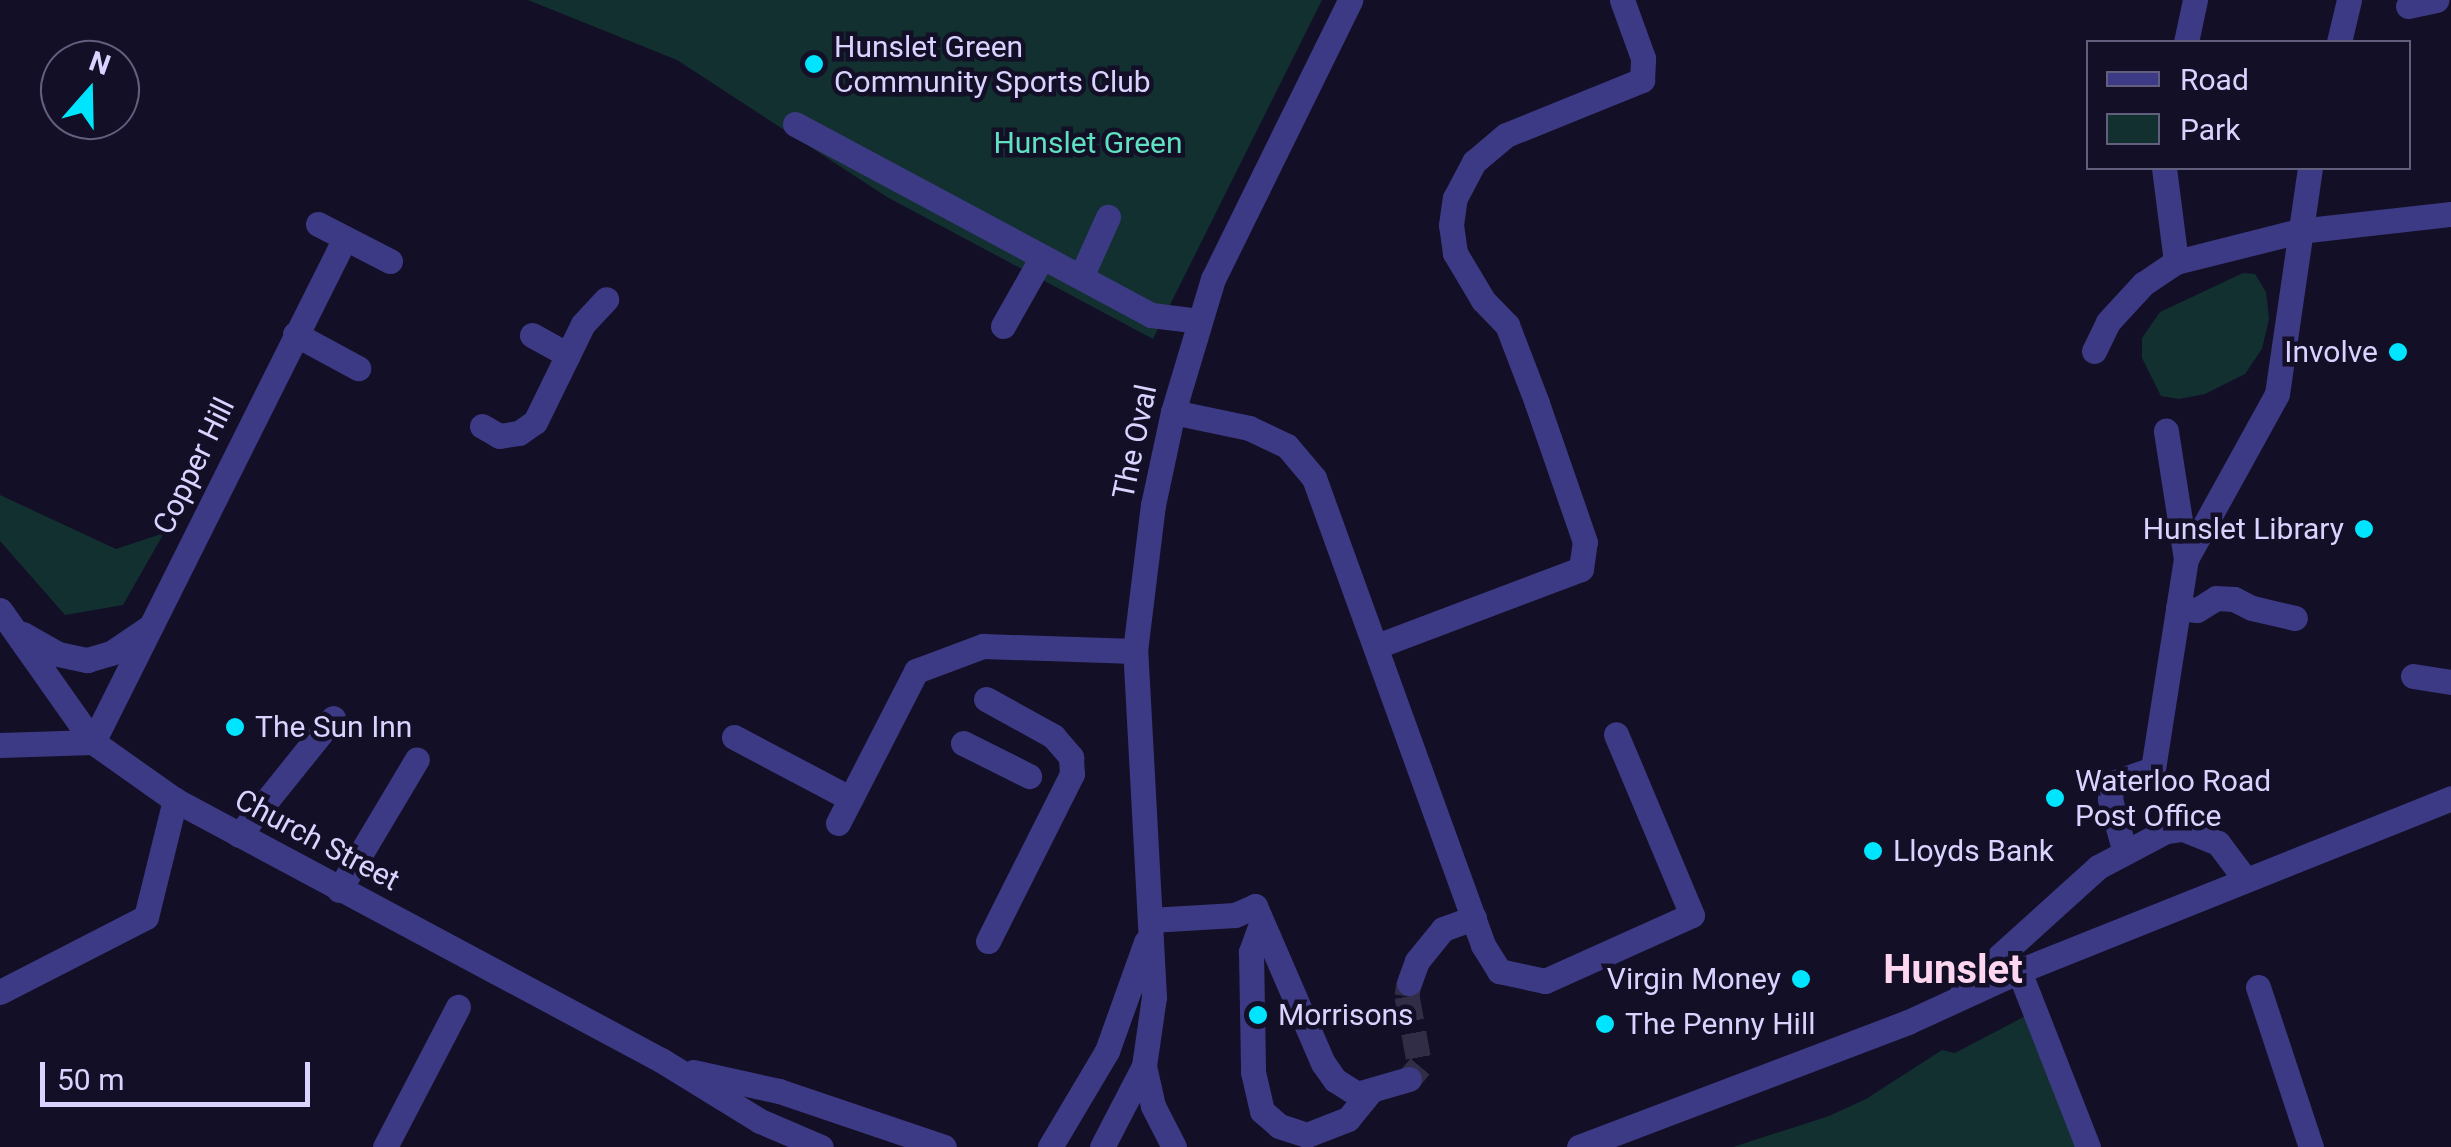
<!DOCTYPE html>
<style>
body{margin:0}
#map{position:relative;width:2451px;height:1147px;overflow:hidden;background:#130f26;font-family:Roboto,sans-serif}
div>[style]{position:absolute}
.green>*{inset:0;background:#12302f}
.minor-tunnel>*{height:25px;margin-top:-12.5px;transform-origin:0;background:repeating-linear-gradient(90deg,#312d47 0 25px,transparent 0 37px)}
.minor>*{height:25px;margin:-12.5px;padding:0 12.5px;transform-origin:12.5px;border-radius:12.5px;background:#3d3a85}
.dots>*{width:28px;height:28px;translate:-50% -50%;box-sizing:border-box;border:5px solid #130f26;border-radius:50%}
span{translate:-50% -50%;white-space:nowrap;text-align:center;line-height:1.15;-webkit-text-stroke:9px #130f26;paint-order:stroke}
.poi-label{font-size:30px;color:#d9d4ff}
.left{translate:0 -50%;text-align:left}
.right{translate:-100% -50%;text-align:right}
.park-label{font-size:30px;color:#5fe0c0}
.street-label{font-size:30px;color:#d9d4ff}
.district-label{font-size:40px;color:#ffd6f0;font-weight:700}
.legend{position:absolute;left:2086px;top:40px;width:325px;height:130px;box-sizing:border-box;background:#130f26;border:2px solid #625e7d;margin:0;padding:12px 18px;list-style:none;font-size:30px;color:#d9d4ff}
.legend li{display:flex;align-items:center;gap:20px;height:50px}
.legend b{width:50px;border:2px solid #625e7d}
.north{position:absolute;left:40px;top:40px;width:100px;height:100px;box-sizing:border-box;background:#130f26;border:2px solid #625e7d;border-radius:50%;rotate:20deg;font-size:28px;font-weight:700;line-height:40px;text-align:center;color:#d9d4ff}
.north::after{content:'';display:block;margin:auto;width:35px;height:45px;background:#00e5ff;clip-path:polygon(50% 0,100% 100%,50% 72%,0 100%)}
.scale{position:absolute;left:40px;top:1062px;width:270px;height:45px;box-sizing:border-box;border:5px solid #d9d4ff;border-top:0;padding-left:12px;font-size:30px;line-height:35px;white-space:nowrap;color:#d9d4ff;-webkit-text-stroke:8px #130f26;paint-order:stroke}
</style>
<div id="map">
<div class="green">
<i style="clip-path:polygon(528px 0,1322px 0,1153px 339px,887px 197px,677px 60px)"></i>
<i style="clip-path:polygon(2243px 273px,2255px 274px,2266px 292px,2269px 319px,2262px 349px,2245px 374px,2205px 394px,2179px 399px,2161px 396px,2142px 358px,2142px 338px,2160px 312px)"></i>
<i style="clip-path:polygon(0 495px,116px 549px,164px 533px,123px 605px,65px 615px,0 541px)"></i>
<i style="clip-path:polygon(2035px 1011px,2088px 1147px,1733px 1147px,1829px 1116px,1866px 1099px,1942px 1050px,1955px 1053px)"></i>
</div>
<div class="minor-tunnel">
<i style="left:1409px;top:983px;width:13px;rotate:99deg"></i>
<i style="left:1407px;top:996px;width:71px;rotate:79.5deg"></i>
<i style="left:1420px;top:1066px;width:17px;rotate:130deg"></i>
</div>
<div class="minor">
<i style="left:2408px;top:6px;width:29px;rotate:-12deg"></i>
<i style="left:2186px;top:42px;width:43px;rotate:-77.9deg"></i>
<i style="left:2339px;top:42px;width:43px;rotate:-76.6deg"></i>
<i style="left:795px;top:124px;width:404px;rotate:28.2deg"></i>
<i style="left:1151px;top:315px;width:48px;rotate:7.1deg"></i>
<i style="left:2164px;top:168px;width:95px;rotate:82.7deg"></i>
<i style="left:318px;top:224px;width:81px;rotate:27.2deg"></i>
<i style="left:1081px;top:277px;width:66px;rotate:-65.8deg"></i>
<i style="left:1003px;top:326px;width:79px;rotate:-60.5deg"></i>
<i style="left:295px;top:334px;width:72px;rotate:28.4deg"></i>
<i style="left:532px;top:335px;width:41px;rotate:29.1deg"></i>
<i style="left:2094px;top:351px;width:32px;rotate:-64deg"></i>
<i style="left:2108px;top:322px;width:52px;rotate:-47.4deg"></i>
<i style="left:2143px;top:284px;width:40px;rotate:-34deg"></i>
<i style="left:2176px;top:262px;width:127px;rotate:-14.1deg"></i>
<i style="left:2299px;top:231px;width:153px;rotate:-6.4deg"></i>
<i style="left:1173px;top:412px;width:78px;rotate:11.9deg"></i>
<i style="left:1249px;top:428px;width:42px;rotate:25.3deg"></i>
<i style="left:1287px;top:446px;width:42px;rotate:49.8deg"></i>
<i style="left:1314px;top:478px;width:497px;rotate:70.1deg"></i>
<i style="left:1483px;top:945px;width:31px;rotate:58deg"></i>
<i style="left:1499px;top:971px;width:47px;rotate:12.3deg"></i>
<i style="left:1545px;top:981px;width:161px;rotate:-24.2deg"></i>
<i style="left:1692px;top:915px;width:196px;rotate:-112.8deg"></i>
<i style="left:482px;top:426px;width:20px;rotate:30deg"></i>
<i style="left:499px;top:436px;width:20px;rotate:-9deg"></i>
<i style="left:519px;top:433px;width:19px;rotate:-35deg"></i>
<i style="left:535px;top:422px;width:109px;rotate:-63.9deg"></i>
<i style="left:583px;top:324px;width:34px;rotate:-47deg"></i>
<i style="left:2186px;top:559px;width:188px;rotate:-61.1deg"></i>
<i style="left:2277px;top:394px;width:228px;rotate:-81.7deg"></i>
<i style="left:2178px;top:608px;width:19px;rotate:6deg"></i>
<i style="left:2197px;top:610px;width:22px;rotate:-32deg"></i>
<i style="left:2216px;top:598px;width:18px;rotate:3deg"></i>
<i style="left:2234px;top:599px;width:20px;rotate:27deg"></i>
<i style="left:2252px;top:608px;width:44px;rotate:13.1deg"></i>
<i style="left:0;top:610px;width:161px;rotate:54.8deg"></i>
<i style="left:93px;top:742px;width:100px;rotate:35.3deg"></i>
<i style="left:175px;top:800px;width:551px;rotate:28.15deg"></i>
<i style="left:661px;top:1060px;width:116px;rotate:31.6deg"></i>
<i style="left:760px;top:1121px;width:66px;rotate:23.1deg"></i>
<i style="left:23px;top:634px;width:40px;rotate:29.7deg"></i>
<i style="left:58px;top:654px;width:30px;rotate:12deg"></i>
<i style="left:87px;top:660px;width:25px;rotate:-16deg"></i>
<i style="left:111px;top:653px;width:45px;rotate:-34deg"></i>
<i style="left:1377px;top:646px;width:218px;rotate:-20.7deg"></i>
<i style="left:1581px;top:569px;width:27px;rotate:-82deg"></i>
<i style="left:1585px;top:542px;width:147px;rotate:-109.1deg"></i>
<i style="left:1537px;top:403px;width:84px;rotate:-111deg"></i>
<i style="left:1507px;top:325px;width:35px;rotate:-134deg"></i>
<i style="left:1483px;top:300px;width:55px;rotate:-120.8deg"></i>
<i style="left:1455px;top:253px;width:28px;rotate:-98deg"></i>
<i style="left:1451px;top:225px;width:27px;rotate:-82deg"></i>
<i style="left:1455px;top:198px;width:41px;rotate:-62.2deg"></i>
<i style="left:1474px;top:162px;width:42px;rotate:-40.2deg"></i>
<i style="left:1506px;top:135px;width:147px;rotate:-22deg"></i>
<i style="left:1642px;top:80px;width:22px;rotate:-87deg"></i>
<i style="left:1643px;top:58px;width:62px;rotate:-109.9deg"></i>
<i style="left:2413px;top:676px;width:38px;rotate:9deg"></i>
<i style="left:986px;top:699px;width:77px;rotate:28.9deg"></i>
<i style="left:1053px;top:736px;width:28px;rotate:49deg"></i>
<i style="left:1071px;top:757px;width:17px;rotate:87deg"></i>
<i style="left:1072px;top:774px;width:187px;rotate:116.7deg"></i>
<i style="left:734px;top:737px;width:132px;rotate:27.9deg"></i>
<i style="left:93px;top:742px;width:563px;rotate:-63.43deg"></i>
<i style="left:963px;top:743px;width:74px;rotate:26.6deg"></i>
<i style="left:0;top:745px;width:93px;rotate:-1.8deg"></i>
<i style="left:838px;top:823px;width:171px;rotate:-62.8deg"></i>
<i style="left:916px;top:671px;width:72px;rotate:-20.5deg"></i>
<i style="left:983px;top:646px;width:152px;rotate:1.9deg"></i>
<i style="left:239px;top:835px;width:150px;rotate:-51.2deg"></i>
<i style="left:2124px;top:849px;width:52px;rotate:-105.6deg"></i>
<i style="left:2110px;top:799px;width:16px;rotate:-83deg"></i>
<i style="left:2112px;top:783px;width:43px;rotate:-18.9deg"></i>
<i style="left:2153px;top:769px;width:213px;rotate:-81.1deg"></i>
<i style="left:2186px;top:559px;width:130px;rotate:-98.9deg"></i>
<i style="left:339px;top:890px;width:152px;rotate:-59.2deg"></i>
<i style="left:1150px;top:920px;width:85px;rotate:-3.4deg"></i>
<i style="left:1235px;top:915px;width:22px;rotate:-24deg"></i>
<i style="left:1255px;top:906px;width:171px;rotate:66.6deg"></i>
<i style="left:1323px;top:1063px;width:21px;rotate:55deg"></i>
<i style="left:1335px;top:1080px;width:26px;rotate:32deg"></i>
<i style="left:1357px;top:1094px;width:54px;rotate:-16.1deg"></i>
<i style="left:1261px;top:924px;width:30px;rotate:110deg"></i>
<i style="left:1251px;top:952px;width:120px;rotate:89deg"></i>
<i style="left:1253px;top:1072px;width:40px;rotate:77deg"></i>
<i style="left:1262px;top:1111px;width:23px;rotate:41deg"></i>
<i style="left:1279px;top:1126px;width:29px;rotate:18deg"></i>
<i style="left:1307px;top:1135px;width:44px;rotate:-21.3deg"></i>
<i style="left:1348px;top:1119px;width:33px;rotate:-51deg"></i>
<i style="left:2019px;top:971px;width:189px;rotate:68.6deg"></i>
<i style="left:1409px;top:983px;width:23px;rotate:-70deg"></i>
<i style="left:1417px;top:961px;width:41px;rotate:-50.9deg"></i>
<i style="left:1443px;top:929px;width:33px;rotate:-20deg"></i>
<i style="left:2258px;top:987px;width:169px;rotate:71.7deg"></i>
<i style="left:1963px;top:989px;width:182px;rotate:-42.1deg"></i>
<i style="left:2098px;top:867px;width:77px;rotate:-27.9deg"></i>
<i style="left:2166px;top:831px;width:17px;rotate:-7deg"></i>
<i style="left:2183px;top:829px;width:38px;rotate:22deg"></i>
<i style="left:2218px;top:843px;width:45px;rotate:53.1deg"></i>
<i style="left:0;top:992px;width:164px;rotate:-27.2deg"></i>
<i style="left:146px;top:917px;width:121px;rotate:-76.1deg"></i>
<i style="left:1144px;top:1066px;width:41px;rotate:77.3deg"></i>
<i style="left:1153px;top:1106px;width:46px;rotate:62.9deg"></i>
<i style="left:693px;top:1072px;width:88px;rotate:12.5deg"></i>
<i style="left:779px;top:1091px;width:174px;rotate:18.7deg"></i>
<i style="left:385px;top:1147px;width:158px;rotate:-62.5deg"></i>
<i style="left:1050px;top:1147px;width:112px;rotate:-59.3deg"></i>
<i style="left:1107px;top:1051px;width:116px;rotate:-70.3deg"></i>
<i style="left:1102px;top:1147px;width:91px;rotate:-62.6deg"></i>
<i style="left:1144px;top:1066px;width:70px;rotate:-81.8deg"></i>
<i style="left:1154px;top:997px;width:347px;rotate:-93.1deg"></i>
<i style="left:1135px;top:651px;width:147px;rotate:-83deg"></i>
<i style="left:1153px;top:505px;width:95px;rotate:-77.9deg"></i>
<i style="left:1173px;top:412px;width:139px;rotate:-73.3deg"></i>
<i style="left:1213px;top:279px;width:311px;rotate:-63.8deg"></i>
<i style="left:1579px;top:1147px;width:352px;rotate:-20.8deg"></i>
<i style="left:1908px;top:1022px;width:122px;rotate:-24.7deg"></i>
<i style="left:2019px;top:971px;width:465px;rotate:-21.8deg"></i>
</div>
<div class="dots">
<i style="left:814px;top:64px;background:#00e5ff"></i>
<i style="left:2398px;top:352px;background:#00e5ff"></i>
<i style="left:2364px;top:529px;background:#00e5ff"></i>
<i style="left:235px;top:727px;background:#00e5ff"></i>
<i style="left:2055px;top:798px;background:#00e5ff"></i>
<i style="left:1873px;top:851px;background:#00e5ff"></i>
<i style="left:1801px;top:979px;background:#00e5ff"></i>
<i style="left:1258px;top:1015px;background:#00e5ff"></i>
<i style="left:1605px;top:1024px;background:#00e5ff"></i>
</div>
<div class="poi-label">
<span class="left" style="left:834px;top:64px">Hunslet Green<br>Community Sports Club</span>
<span class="right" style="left:2378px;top:352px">Involve</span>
<span class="right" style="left:2344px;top:529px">Hunslet Library</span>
<span class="left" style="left:255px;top:727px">The Sun Inn</span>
<span class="left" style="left:2075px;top:798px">Waterloo Road<br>Post Office</span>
<span class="left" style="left:1893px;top:851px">Lloyds Bank</span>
<span class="right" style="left:1781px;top:979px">Virgin Money</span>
<span class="left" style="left:1278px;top:1015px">Morrisons</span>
<span class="left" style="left:1625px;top:1024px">The Penny Hill</span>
</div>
<div class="park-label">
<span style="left:1088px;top:143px">Hunslet Green</span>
</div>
<div class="street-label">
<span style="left:1135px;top:442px;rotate:-78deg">The Oval</span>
<span style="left:194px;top:466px;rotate:-64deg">Copper Hill</span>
<span style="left:317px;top:840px;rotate:28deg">Church Street</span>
</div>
<div class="district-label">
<span style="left:1953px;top:970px">Hunslet</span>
</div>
<ul class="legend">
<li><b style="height:12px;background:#3d3a85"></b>Road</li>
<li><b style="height:28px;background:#12302f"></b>Park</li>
</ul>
<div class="north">N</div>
<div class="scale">50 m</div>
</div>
